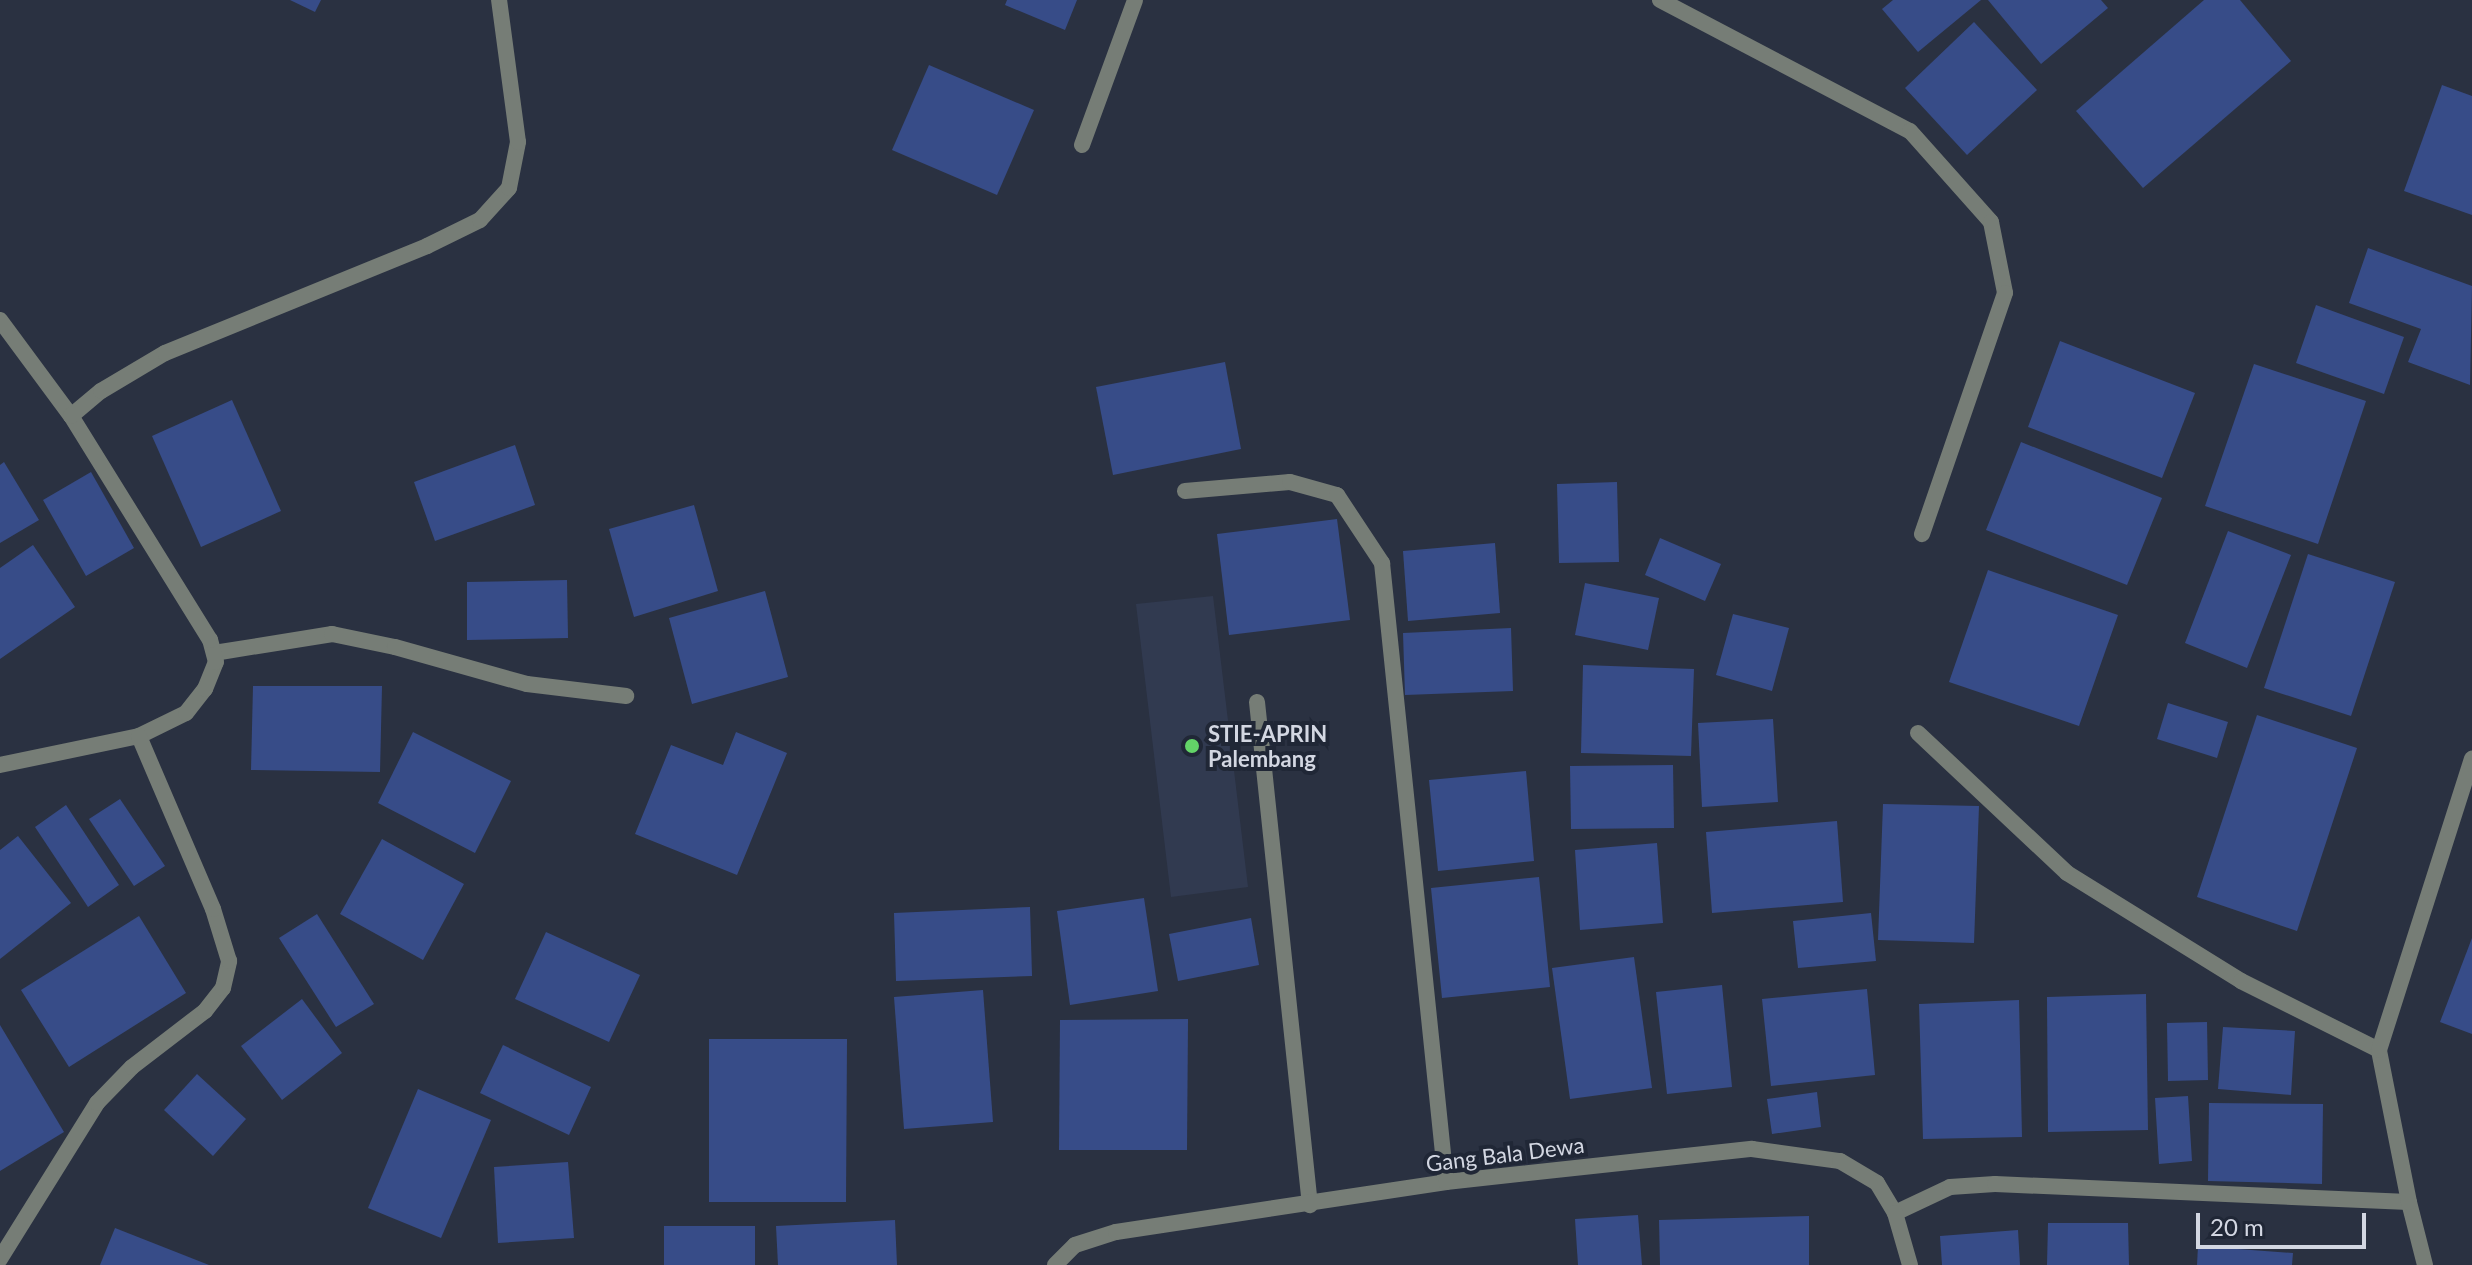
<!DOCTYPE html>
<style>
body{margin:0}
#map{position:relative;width:2472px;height:1265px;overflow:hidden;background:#2a3141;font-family:Lato,sans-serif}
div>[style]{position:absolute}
.built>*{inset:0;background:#313a50}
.building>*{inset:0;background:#374c88}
.lane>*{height:16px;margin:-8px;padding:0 8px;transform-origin:8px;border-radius:8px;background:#767d76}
.street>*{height:16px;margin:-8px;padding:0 8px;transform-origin:8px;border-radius:8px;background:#767d76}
.dots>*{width:22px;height:22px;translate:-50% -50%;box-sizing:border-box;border:4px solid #202736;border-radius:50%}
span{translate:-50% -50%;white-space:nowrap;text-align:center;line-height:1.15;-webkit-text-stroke:8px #202736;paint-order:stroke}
.poi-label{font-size:22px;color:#d3d7e2;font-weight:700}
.left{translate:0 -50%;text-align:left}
.street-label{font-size:22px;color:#d3d7e2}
.scale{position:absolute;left:2196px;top:1213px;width:170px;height:36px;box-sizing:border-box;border:4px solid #d3d7e2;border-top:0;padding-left:10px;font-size:24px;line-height:28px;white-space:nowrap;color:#d3d7e2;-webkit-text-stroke:6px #202736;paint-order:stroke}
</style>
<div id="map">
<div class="built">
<i style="clip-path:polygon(1213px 596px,1248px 887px,1171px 897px,1136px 604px)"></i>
</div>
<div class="building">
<i style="clip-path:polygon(290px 0,321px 0,315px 12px)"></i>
<i style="clip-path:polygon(1007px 0,1077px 0,1065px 30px,1005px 5px)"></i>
<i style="clip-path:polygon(1893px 0,1981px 0,1918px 52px,1882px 9px)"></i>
<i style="clip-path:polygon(1988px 0,2101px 0,2108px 8px,2041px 64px)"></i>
<i style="clip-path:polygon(2204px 0,2240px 0,2291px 61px,2143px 188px,2076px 111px)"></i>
<i style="clip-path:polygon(1974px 22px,2037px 90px,1967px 155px,1905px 88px)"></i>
<i style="clip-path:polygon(929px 65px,1034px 110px,997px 195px,892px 150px)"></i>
<i style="clip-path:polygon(2442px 85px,2472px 96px,2472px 215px,2404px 191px)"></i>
<i style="clip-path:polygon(2368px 248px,2472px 286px,2470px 385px,2408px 362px,2421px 329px,2349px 303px)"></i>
<i style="clip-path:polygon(2316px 305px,2404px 337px,2384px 394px,2296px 363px)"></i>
<i style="clip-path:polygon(2060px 341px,2195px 393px,2162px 478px,2028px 427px)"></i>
<i style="clip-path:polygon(1225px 362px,1241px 449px,1113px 475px,1096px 387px)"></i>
<i style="clip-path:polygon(2254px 364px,2366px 401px,2318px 544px,2205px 506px)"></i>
<i style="clip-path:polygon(232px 400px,281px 511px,201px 547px,152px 436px)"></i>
<i style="clip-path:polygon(2021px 442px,2162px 498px,2127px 585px,1986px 530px)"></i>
<i style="clip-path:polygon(515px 445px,535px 505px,435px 541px,414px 482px)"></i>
<i style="clip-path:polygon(4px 462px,39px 520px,0 543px,0 465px)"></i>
<i style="clip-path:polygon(91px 472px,134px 548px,86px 576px,43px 500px)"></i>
<i style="clip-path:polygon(1617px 482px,1619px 562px,1559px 563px,1557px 484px)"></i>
<i style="clip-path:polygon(694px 505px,718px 591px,634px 617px,609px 529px)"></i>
<i style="clip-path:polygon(1337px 519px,1350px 620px,1229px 635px,1217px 534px)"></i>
<i style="clip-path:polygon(2228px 531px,2291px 555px,2247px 668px,2185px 643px)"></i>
<i style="clip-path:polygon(1660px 538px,1721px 564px,1705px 601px,1645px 575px)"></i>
<i style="clip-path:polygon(1495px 543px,1500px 613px,1408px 621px,1403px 551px)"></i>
<i style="clip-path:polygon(33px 545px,75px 607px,0 659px,0 568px)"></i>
<i style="clip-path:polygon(2308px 554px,2395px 582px,2351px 716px,2264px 688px)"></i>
<i style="clip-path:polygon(1988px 570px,2118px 615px,2079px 726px,1949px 682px)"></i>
<i style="clip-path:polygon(567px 580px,568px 638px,467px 640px,467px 582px)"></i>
<i style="clip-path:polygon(1585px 583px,1659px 598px,1648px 650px,1575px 635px)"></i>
<i style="clip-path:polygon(765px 591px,788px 677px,692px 704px,669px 618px)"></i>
<i style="clip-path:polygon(1733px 614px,1789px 628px,1772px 691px,1716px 675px)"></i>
<i style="clip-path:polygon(1511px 628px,1513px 691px,1405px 695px,1403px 633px)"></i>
<i style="clip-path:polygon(1583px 665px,1694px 669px,1691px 756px,1581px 753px)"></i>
<i style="clip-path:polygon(253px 686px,382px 686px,380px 772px,251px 770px)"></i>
<i style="clip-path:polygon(2168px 703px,2228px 722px,2217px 758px,2157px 739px)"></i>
<i style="clip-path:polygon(2257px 715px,2357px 748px,2297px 931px,2197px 897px)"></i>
<i style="clip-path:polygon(1773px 719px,1778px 802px,1702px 807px,1698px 723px)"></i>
<i style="clip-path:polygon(413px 732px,511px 781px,475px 853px,378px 803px)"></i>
<i style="clip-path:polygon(736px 732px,787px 753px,737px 875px,635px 834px,671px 745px,723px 765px)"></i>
<i style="clip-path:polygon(1673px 765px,1674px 828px,1571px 829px,1570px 766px)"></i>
<i style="clip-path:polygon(1526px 771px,1534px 861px,1438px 871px,1429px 780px)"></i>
<i style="clip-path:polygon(120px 799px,165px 866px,134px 886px,89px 819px)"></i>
<i style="clip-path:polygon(1883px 804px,1979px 806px,1974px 943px,1878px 940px)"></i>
<i style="clip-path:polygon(66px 805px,119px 885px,88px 907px,35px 827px)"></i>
<i style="clip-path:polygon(1837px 821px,1843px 902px,1712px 913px,1706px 832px)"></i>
<i style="clip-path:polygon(18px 836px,71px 903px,0 959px,0 850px)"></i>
<i style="clip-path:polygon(382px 839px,464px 884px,423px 960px,340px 914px)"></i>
<i style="clip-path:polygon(1657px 843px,1663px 923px,1580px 930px,1575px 850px)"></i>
<i style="clip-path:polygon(1539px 877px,1550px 987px,1442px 998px,1431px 888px)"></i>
<i style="clip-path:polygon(1144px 898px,1158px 991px,1070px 1005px,1057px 911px)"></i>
<i style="clip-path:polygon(1030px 907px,1032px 976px,896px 981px,894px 913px)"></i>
<i style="clip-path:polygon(1871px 913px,1876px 961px,1798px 968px,1793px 921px)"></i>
<i style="clip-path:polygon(317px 914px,374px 1004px,336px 1027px,279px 938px)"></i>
<i style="clip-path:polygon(139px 916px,186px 993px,69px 1067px,21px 990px)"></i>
<i style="clip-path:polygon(1251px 918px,1259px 965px,1178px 981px,1169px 934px)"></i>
<i style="clip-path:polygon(546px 932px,640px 975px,609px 1042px,515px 999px)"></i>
<i style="clip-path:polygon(2472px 938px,2472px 1034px,2440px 1022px)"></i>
<i style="clip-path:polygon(1634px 957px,1652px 1088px,1570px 1099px,1552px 968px)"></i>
<i style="clip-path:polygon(1722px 985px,1732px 1087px,1667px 1094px,1656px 992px)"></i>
<i style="clip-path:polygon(1867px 989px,1875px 1075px,1771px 1086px,1762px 999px)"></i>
<i style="clip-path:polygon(983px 990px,993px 1122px,904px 1129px,894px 997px)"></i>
<i style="clip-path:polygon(2146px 994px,2148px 1130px,2048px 1132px,2047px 997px)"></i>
<i style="clip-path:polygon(302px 999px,342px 1053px,282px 1100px,241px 1046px)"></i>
<i style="clip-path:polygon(2019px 1000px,2022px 1137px,1923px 1139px,1919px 1004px)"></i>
<i style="clip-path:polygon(1188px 1019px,1187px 1150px,1059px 1150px,1060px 1020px)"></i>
<i style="clip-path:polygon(2207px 1022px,2208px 1080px,2168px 1081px,2167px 1023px)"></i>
<i style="clip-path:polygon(0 1025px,64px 1132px,0 1171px)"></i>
<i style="clip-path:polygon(2223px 1027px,2295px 1031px,2291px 1095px,2218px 1089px)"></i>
<i style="clip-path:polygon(709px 1039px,847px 1039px,846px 1202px,709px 1202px)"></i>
<i style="clip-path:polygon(503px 1045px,591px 1087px,569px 1135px,480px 1093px)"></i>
<i style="clip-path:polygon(197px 1074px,246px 1119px,213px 1156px,164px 1110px)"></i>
<i style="clip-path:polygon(418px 1089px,491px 1120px,441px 1238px,368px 1208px)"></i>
<i style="clip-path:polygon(1817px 1092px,1821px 1127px,1772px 1134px,1767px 1099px)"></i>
<i style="clip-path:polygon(2188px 1096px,2192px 1161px,2159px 1164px,2155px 1098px)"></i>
<i style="clip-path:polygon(2209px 1103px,2323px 1104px,2322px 1184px,2208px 1181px)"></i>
<i style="clip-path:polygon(568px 1162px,574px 1238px,498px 1243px,494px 1167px)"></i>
<i style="clip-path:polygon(1638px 1215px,1642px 1265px,1578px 1265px,1575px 1219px)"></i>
<i style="clip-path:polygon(1809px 1216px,1809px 1265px,1660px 1265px,1659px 1220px)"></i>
<i style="clip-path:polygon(895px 1220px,897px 1265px,778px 1265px,776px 1226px)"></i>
<i style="clip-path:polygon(2048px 1223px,2128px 1223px,2129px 1265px,2047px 1265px)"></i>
<i style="clip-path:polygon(664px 1226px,755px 1226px,755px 1265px,664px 1265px)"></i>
<i style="clip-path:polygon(115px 1228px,209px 1265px,100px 1265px)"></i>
<i style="clip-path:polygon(2018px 1230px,2020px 1265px,1942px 1265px,1940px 1236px)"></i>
<i style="clip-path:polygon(2198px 1246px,2293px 1253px,2292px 1265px,2197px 1265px)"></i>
</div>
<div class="lane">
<i style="left:1257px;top:702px;width:506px;rotate:83.99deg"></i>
</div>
<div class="street">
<i style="left:1660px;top:0;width:282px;rotate:27.7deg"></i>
<i style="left:1910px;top:131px;width:122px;rotate:48.3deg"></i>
<i style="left:1991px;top:222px;width:72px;rotate:78.8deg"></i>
<i style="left:2005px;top:293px;width:255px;rotate:109deg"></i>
<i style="left:1082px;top:145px;width:154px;rotate:-69.9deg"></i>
<i style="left:0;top:320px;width:119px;rotate:53.5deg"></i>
<i style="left:1185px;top:491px;width:105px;rotate:-4.9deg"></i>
<i style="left:1290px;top:482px;width:49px;rotate:15.5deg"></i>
<i style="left:1337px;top:495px;width:82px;rotate:56.5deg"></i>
<i style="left:1382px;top:563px;width:622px;rotate:84.1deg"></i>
<i style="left:214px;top:653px;width:120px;rotate:-9.1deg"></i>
<i style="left:332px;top:634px;width:64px;rotate:11.7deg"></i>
<i style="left:395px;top:647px;width:137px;rotate:15.7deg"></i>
<i style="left:527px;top:684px;width:100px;rotate:6.9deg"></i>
<i style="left:1918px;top:733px;width:204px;rotate:43.2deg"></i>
<i style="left:2067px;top:873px;width:205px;rotate:31.8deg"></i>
<i style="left:2241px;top:981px;width:154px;rotate:26.6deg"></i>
<i style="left:0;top:765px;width:142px;rotate:-11.8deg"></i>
<i style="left:139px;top:736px;width:52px;rotate:-26.1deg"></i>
<i style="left:186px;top:713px;width:31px;rotate:-52deg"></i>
<i style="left:205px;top:689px;width:29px;rotate:-68deg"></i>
<i style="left:216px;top:662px;width:23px;rotate:-105deg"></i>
<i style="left:210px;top:640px;width:264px;rotate:-121.8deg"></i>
<i style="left:71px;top:416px;width:39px;rotate:-40deg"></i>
<i style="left:101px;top:391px;width:74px;rotate:-30.7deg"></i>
<i style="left:165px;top:353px;width:283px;rotate:-22.2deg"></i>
<i style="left:427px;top:246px;width:59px;rotate:-26.1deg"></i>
<i style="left:480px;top:220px;width:43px;rotate:-47.8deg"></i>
<i style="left:509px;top:188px;width:47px;rotate:-78.9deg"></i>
<i style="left:518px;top:142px;width:143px;rotate:-97.6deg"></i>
<i style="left:1895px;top:1213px;width:61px;rotate:-25.3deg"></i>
<i style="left:1950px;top:1187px;width:45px;rotate:-3.8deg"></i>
<i style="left:1995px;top:1184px;width:414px;rotate:2.5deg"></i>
<i style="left:0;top:1259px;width:184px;rotate:-58.1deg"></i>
<i style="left:97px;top:1103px;width:50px;rotate:-45.8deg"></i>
<i style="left:132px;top:1067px;width:92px;rotate:-37.5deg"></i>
<i style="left:205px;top:1011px;width:29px;rotate:-52deg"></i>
<i style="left:223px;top:988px;width:28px;rotate:-77deg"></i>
<i style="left:229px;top:961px;width:54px;rotate:-107.1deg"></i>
<i style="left:213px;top:909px;width:188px;rotate:-113.2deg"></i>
<i style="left:1055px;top:1265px;width:28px;rotate:-45deg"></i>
<i style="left:1075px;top:1245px;width:43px;rotate:-17.6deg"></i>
<i style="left:1116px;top:1232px;width:334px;rotate:-8.6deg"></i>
<i style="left:1446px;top:1182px;width:308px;rotate:-6.2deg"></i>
<i style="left:1752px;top:1149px;width:89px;rotate:7.8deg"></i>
<i style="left:1840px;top:1161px;width:43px;rotate:30.7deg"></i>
<i style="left:1877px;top:1183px;width:35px;rotate:59deg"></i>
<i style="left:1895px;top:1213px;width:54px;rotate:73.9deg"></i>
<i style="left:2425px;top:1265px;width:65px;rotate:-104.3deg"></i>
<i style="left:2409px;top:1202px;width:155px;rotate:-101.2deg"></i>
<i style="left:2379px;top:1050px;width:306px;rotate:-72.3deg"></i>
</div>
<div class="dots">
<i style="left:1192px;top:746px;background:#63d468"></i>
</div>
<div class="poi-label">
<span class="left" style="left:1208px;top:746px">STIE-APRIN<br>Palembang</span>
</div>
<div class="street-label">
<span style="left:1505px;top:1154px;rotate:-7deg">Gang Bala Dewa</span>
</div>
<div class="scale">20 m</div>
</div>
